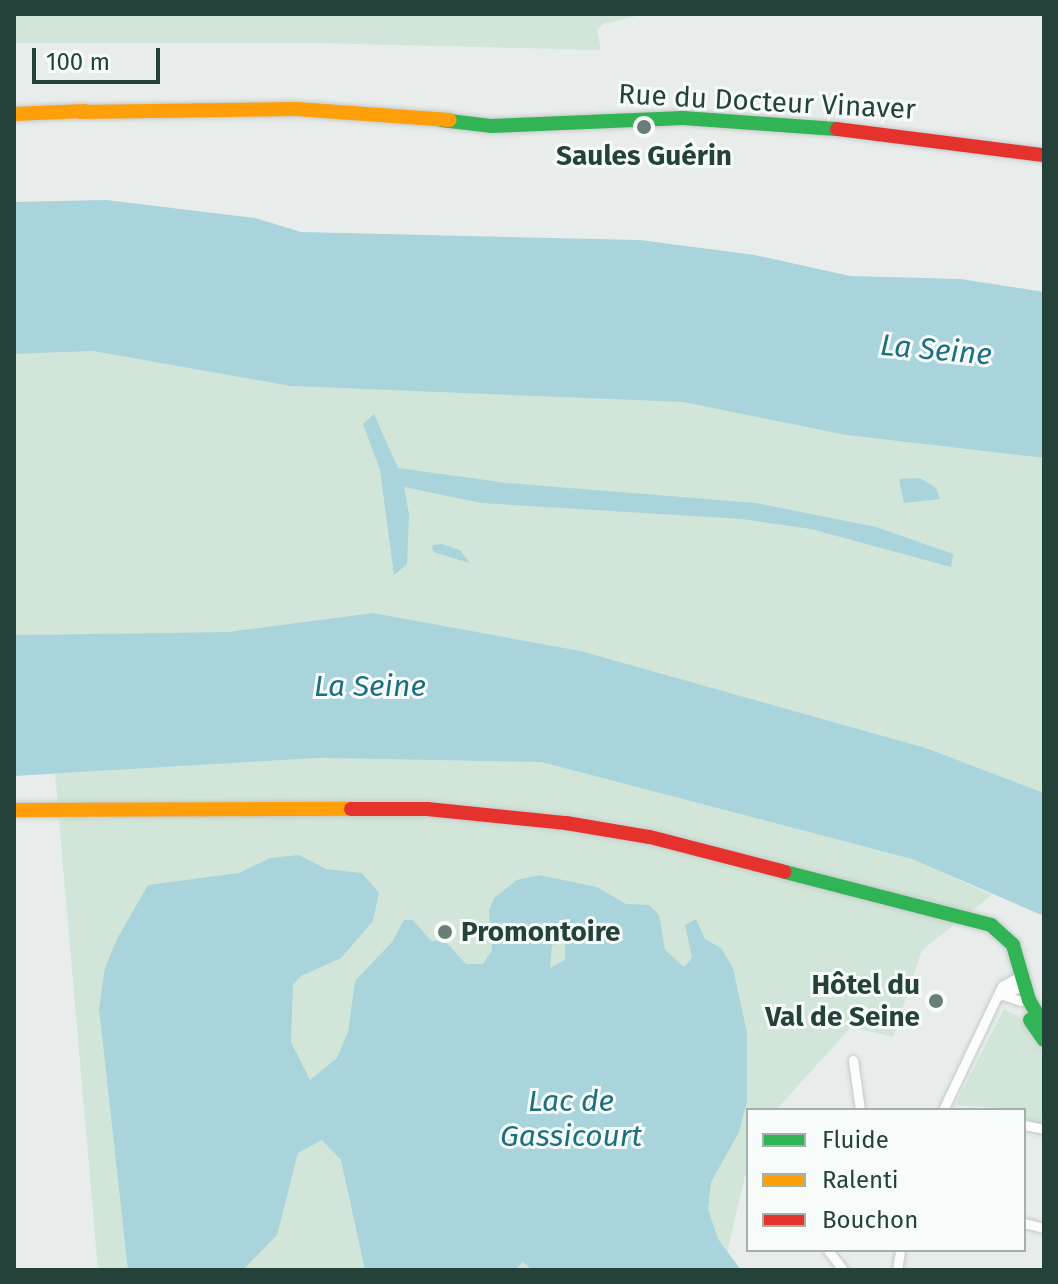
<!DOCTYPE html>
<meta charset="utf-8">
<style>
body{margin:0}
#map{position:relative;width:1058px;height:1284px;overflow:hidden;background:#e8edeb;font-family:"Fira Sans",sans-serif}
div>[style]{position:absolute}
.green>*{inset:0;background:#d1e6d8}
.water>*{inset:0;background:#a9d4db}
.roads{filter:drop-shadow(0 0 2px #c5cac8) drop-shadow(0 0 2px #c5cac8)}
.street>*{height:9px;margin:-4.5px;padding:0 4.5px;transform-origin:4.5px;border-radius:4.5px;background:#fcfcfc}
.fast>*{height:14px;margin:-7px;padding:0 7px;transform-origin:7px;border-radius:7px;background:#30b455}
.slow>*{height:14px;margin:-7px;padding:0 7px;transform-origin:7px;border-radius:7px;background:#ff9f0a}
.jam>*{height:14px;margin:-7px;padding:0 7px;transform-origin:7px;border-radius:7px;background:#e5322d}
.dots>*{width:22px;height:22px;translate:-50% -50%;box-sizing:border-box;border:4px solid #f7fbf9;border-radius:50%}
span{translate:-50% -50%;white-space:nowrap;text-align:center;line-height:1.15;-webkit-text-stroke:6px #f7fbf9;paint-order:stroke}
.street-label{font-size:28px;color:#24423a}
.poi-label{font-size:28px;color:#24423a;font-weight:700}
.left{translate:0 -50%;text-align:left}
.right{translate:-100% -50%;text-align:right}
.water-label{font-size:30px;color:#1c6f80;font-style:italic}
.frame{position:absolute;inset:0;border:16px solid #24423a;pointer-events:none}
.legend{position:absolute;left:746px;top:1108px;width:280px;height:144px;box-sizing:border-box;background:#f7fbf9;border:2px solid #a3b1ad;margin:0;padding:10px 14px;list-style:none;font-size:24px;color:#24423a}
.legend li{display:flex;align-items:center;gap:16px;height:40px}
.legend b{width:40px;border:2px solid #a3b1ad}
.scale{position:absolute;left:32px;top:48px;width:128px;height:36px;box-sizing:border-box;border:4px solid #24423a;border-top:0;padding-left:10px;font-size:24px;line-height:28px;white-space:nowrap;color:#24423a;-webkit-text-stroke:6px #f7fbf9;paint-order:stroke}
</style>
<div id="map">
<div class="green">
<i style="clip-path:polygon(14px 14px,645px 14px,603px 24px,597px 31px,601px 50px,315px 43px,14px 43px)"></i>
<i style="clip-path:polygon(93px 351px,290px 386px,683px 402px,846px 435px,1044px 458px,1044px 793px,926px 748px,581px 651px,373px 613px,227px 632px,14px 635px,14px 354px)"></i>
<i style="clip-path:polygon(319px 758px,541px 762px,913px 859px,992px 895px,922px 950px,893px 1037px,851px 1027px,776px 1110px,748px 1110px,748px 1163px,723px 1270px,98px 1270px,55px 774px)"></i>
<i style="clip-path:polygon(1004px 1009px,1018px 1016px,1044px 1049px,1044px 1126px,1024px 1121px,1024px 1110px,955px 1105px)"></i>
</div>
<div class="water">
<i style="clip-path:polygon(106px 200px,255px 218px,301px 232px,640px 240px,755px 255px,850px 276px,961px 279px,1044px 292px,1044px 458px,846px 435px,683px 402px,290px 386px,93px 351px,14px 354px,14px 202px)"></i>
<i style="clip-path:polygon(374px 414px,398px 468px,507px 483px,756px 503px,876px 527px,953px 554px,951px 567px,811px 529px,742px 519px,481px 503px,404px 487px,409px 514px,407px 564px,394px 575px,380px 470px,363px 424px)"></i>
<i style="clip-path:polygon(920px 478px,936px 488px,940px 499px,904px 503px,899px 479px)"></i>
<i style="clip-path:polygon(442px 544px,460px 550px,470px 563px,433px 552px,432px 545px)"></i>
<i style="clip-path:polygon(373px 613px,581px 651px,926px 748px,1044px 793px,1044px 916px,912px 859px,541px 762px,319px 758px,14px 776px,14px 635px,227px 632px)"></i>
<i style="clip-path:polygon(evenodd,299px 855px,326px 869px,362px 873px,379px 893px,373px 921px,341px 958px,301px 976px,293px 985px,291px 1042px,310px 1080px,337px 1058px,348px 1032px,355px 981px,392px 942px,404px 920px,413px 920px,431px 941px,444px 940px,466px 964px,483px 964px,492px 950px,489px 911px,494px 898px,517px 880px,539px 875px,597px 887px,626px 904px,649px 905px,659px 915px,665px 950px,684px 967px,692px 958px,685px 925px,696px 919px,705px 939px,721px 948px,733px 968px,747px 1033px,747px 1101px,739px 1132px,711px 1182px,708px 1209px,718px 1239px,741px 1270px,532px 1270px,523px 1262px,515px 1270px,365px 1270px,341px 1160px,322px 1140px,298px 1153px,277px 1235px,243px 1270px,128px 1270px,99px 1008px,105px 968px,117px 939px,148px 885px,239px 873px,270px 858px,299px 855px,565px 940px,565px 960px,550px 968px,552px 945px,565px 940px)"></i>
</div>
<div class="roads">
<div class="street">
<i style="left:1000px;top:994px;width:21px;rotate:19deg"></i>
<i style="left:998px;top:996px;width:29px;rotate:-22deg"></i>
<i style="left:853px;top:1060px;width:50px;rotate:82deg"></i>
<i style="left:943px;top:1110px;width:137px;rotate:-64.6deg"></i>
<i style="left:1002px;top:986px;width:23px;rotate:-29deg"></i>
<i style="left:1024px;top:1125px;width:20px;rotate:11deg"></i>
<i style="left:1024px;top:1223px;width:21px;rotate:14deg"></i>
<i style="left:828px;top:1250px;width:25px;rotate:53deg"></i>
<i style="left:897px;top:1270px;width:20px;rotate:-81deg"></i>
</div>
<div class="fast">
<i style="left:441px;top:120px;width:50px;rotate:6.8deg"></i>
<i style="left:491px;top:126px;width:192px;rotate:-2.4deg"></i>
<i style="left:683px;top:118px;width:154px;rotate:4.1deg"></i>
<i style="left:785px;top:872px;width:213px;rotate:14.4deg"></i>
<i style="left:991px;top:925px;width:30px;rotate:42deg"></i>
<i style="left:1013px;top:945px;width:57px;rotate:73.8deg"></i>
<i style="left:1029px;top:1000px;width:30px;rotate:60deg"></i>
<i style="left:1030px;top:1020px;width:24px;rotate:55deg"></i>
</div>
<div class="slow">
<i style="left:80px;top:112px;width:216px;rotate:-0.8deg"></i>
<i style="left:296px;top:109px;width:154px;rotate:4.1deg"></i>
<i style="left:14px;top:114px;width:71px;rotate:-2.4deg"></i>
<i style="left:14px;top:810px;width:337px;rotate:-0.2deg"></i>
</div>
<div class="jam">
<i style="left:837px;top:129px;width:209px;rotate:7.2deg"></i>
<i style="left:351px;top:809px;width:76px"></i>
<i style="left:427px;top:809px;width:140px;rotate:5.8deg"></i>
<i style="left:566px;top:823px;width:85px;rotate:9.5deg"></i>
<i style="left:650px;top:837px;width:139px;rotate:14.5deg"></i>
</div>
</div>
<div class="dots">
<i style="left:644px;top:127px;background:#697e78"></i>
<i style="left:445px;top:932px;background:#697e78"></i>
<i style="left:936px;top:1001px;background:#697e78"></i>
</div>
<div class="street-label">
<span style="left:767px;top:102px;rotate:3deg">Rue du Docteur Vinaver</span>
</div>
<div class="poi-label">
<span style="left:644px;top:156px">Saules Guérin</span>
<span class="left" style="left:461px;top:932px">Promontoire</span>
<span class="right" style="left:920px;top:1001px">Hôtel du<br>Val de Seine</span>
</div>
<div class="water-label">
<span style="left:936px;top:350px;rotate:5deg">La Seine</span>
<span style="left:370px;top:686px">La Seine</span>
<span style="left:571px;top:1118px">Lac de<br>Gassicourt</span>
</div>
<div class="frame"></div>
<ul class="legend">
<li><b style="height:10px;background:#30b455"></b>Fluide</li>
<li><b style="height:10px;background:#ff9f0a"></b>Ralenti</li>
<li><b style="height:10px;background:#e5322d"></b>Bouchon</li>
</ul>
<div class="scale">100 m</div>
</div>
